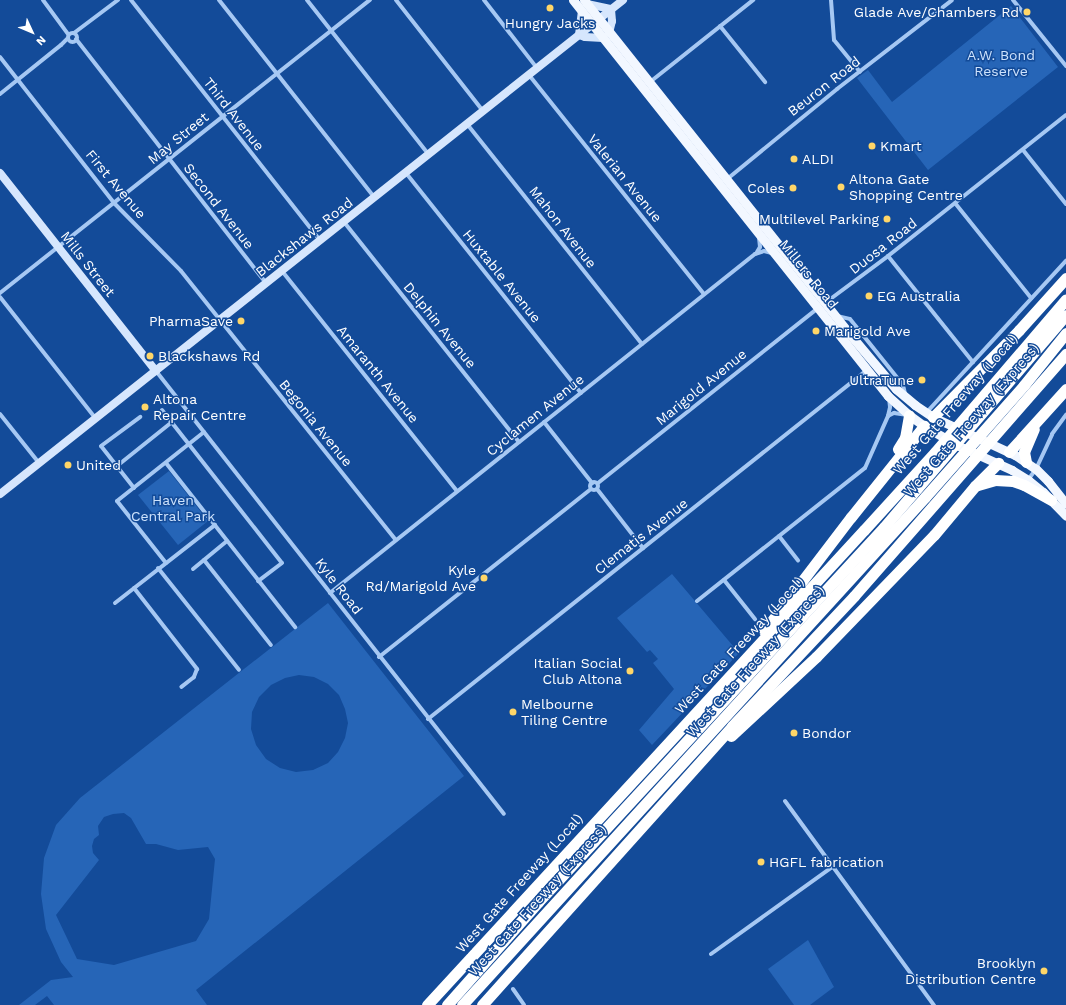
<!DOCTYPE html>
<style>
body{margin:0}
#map{position:relative;width:1066px;height:1005px;overflow:hidden;background:#134b99;font-family:"Work Sans",sans-serif}
div>[style]{position:absolute}
.green>*{inset:0;background:#2665b7}
.street>*{height:4px;margin:-2px;padding:0 2px;transform-origin:2px;border-radius:2px;background:#a6c8f3}
.street>.ring{margin:-2px;padding:0;box-sizing:content-box;background:none;border:4px solid #a6c8f3;border-radius:50%}
.secondary>*{height:8px;margin:-4px;padding:0 4px;transform-origin:4px;border-radius:4px;background:#d6e6fd}
.primary>*{height:9px;margin:-4.5px;padding:0 4.5px;transform-origin:4.5px;border-radius:4.5px;background:#f2f7ff}
.highway>*{height:11px;margin:-5.5px;padding:0 5.5px;transform-origin:5.5px;border-radius:5.5px;background:#fff}
.dots>*{width:11px;height:11px;translate:-50% -50%;box-sizing:border-box;border:2px solid #134b99;border-radius:50%}
span{translate:-50% -50%;white-space:nowrap;text-align:center;line-height:1.15;-webkit-text-stroke:3px #134b99;paint-order:stroke}
.poi-label{font-size:14px;color:#fff}
.right{translate:-100% -50%;text-align:right}
.left{translate:0 -50%;text-align:left}
.park-label{font-size:14px;color:#cee3fd}
.street-label{font-size:14px;color:#fff}
.north{position:absolute;left:12px;top:12px;width:40px;height:40px;-webkit-text-stroke:3px #134b99;paint-order:stroke;rotate:134deg;font-size:11px;font-weight:700;line-height:16px;text-align:center;color:#fff}
.north::after{content:'';display:block;margin:auto;width:14px;height:18px;background:#fff;clip-path:polygon(50% 0,100% 100%,50% 72%,0 100%)}
</style>
<div id="map">
<div class="green">
<i style="clip-path:polygon(1011px 6px,1058px 67px,928px 170px,857px 78px,868px 70px,892px 102px)"></i>
<i style="clip-path:polygon(169px 471px,208px 521px,178px 545px,138px 495px)"></i>
<i style="clip-path:polygon(672px 574px,739px 653px,652px 745px,639px 730px,674px 689px,653px 663px,658px 659px,650px 650px,647px 652px,617px 618px)"></i>
<i style="clip-path:polygon(evenodd,328px 603px,464px 776px,196px 990px,207px 1005px,54px 1005px,47px 996px,35px 1005px,19px 1005px,51px 980px,73px 977px,61px 962px,46px 929px,41px 894px,44px 858px,56px 825px,80px 798px,328px 603px,299px 675px,314px 677px,328px 684px,339px 695px,345px 709px,348px 723px,345px 738px,338px 752px,328px 763px,313px 770px,296px 772px,280px 768px,266px 759px,256px 745px,251px 729px,252px 712px,259px 697px,271px 685px,285px 678px,299px 675px,328px 603px,124px 813px,131px 818px,146px 844px,156px 844px,178px 850px,208px 847px,215px 859px,209px 919px,196px 941px,114px 965px,77px 959px,56px 915px,99px 860px,93px 853px,92px 846px,94px 839px,99px 835px,98px 826px,104px 817px,113px 814px,124px 813px)"></i>
<i style="clip-path:polygon(808px 940px,834px 987px,810px 1005px,794px 1005px,768px 969px)"></i>
</div>
<div class="street">
<i style="left:43px;top:0;width:42px;rotate:53.7deg"></i>
<i style="left:131px;top:0;width:305px;rotate:51.8deg"></i>
<i style="left:219px;top:0;width:252px;rotate:51.8deg"></i>
<i style="left:307px;top:0;width:197px;rotate:51.8deg"></i>
<i style="left:396px;top:0;width:141px;rotate:51.9deg"></i>
<i style="left:484px;top:0;width:86px;rotate:52.1deg"></i>
<i style="left:831px;top:0;width:40px;rotate:85.7deg"></i>
<i style="left:834px;top:40px;width:41px;rotate:50.9deg"></i>
<i style="left:1013px;top:0;width:85px;rotate:51.2deg"></i>
<i style="left:720px;top:26px;width:72px;rotate:51.2deg"></i>
<i class="ring" style="left:67.5px;top:32.5px;width:5px;height:5px"></i>
<i style="left:74px;top:33px;width:55px;rotate:-36.9deg"></i>
<i style="left:76px;top:39px;width:309px;rotate:52.1deg"></i>
<i style="left:0;top:57px;width:185px;rotate:52deg"></i>
<i style="left:114px;top:203px;width:95px;rotate:45.4deg"></i>
<i style="left:181px;top:271px;width:344px;rotate:51.4deg"></i>
<i style="left:529px;top:75px;width:280px;rotate:51.4deg"></i>
<i style="left:650px;top:82px;width:132px;rotate:-38.5deg"></i>
<i style="left:0;top:94px;width:78px;rotate:-38.8deg"></i>
<i style="left:61px;top:45px;width:10px;rotate:-45deg"></i>
<i style="left:467px;top:124px;width:281px;rotate:51.5deg"></i>
<i style="left:1023px;top:150px;width:69px;rotate:51.5deg"></i>
<i style="left:406px;top:173px;width:281px;rotate:51.5deg"></i>
<i style="left:726px;top:180px;width:144px;rotate:-39.3deg"></i>
<i style="left:837px;top:89px;width:145px;rotate:-37.7deg"></i>
<i style="left:955px;top:203px;width:122px;rotate:51.3deg"></i>
<i style="left:344px;top:222px;width:281px;rotate:51.5deg"></i>
<i style="left:757px;top:252px;width:6px;rotate:-59deg"></i>
<i style="left:760px;top:247px;width:9px;rotate:-96deg"></i>
<i style="left:888px;top:256px;width:136px;rotate:51.3deg"></i>
<i style="left:282px;top:271px;width:281px;rotate:51.5deg"></i>
<i style="left:0;top:293px;width:472px;rotate:-38.4deg"></i>
<i style="left:0;top:297px;width:155px;rotate:51.8deg"></i>
<i style="left:825px;top:303px;width:79px;rotate:-36.7deg"></i>
<i style="left:888px;top:256px;width:227px;rotate:-38.4deg"></i>
<i style="left:837px;top:316px;width:13px;rotate:13deg"></i>
<i style="left:850px;top:319px;width:85px;rotate:51.2deg"></i>
<i style="left:903px;top:385px;width:9px;rotate:77deg"></i>
<i style="left:156px;top:371px;width:563px;rotate:51.85deg"></i>
<i style="left:162px;top:410px;width:194px;rotate:51.9deg"></i>
<i style="left:282px;top:563px;width:30px;rotate:143deg"></i>
<i style="left:926px;top:413px;width:207px;rotate:-47.4deg"></i>
<i style="left:0;top:414px;width:63px;rotate:51.5deg"></i>
<i style="left:888px;top:416px;width:7px;rotate:-27deg"></i>
<i style="left:894px;top:413px;width:12px;rotate:9deg"></i>
<i style="left:544px;top:422px;width:78px;rotate:51.8deg"></i>
<i style="left:166px;top:463px;width:209px;rotate:51.8deg"></i>
<i style="left:117px;top:466px;width:70px;rotate:-38.7deg"></i>
<i style="left:1028px;top:480px;width:14px;rotate:-54deg"></i>
<i style="left:1036px;top:469px;width:38px;rotate:-65deg"></i>
<i style="left:1052px;top:434px;width:24px;rotate:-54deg"></i>
<i class="ring" style="left:590px;top:482px;width:4px;height:4px"></i>
<i style="left:598px;top:483px;width:281px;rotate:-38.5deg"></i>
<i style="left:134px;top:488px;width:53px;rotate:-128.2deg"></i>
<i style="left:101px;top:446px;width:49px;rotate:-36.6deg"></i>
<i style="left:597px;top:489px;width:75px;rotate:52.1deg"></i>
<i style="left:779px;top:536px;width:31px;rotate:52deg"></i>
<i style="left:204px;top:560px;width:108px;rotate:51.8deg"></i>
<i style="left:166px;top:563px;width:79px;rotate:-128.3deg"></i>
<i style="left:117px;top:501px;width:111px;rotate:-38.4deg"></i>
<i style="left:158px;top:568px;width:130px;rotate:51.5deg"></i>
<i style="left:193px;top:569px;width:44px;rotate:-39.5deg"></i>
<i style="left:724px;top:580px;width:50px;rotate:51.5deg"></i>
<i style="left:134px;top:588px;width:103px;rotate:52.1deg"></i>
<i style="left:197px;top:669px;width:9px;rotate:111deg"></i>
<i style="left:194px;top:677px;width:16px;rotate:142deg"></i>
<i style="left:330px;top:593px;width:544px;rotate:-38.58deg"></i>
<i style="left:755px;top:254px;width:9px;rotate:-18deg"></i>
<i style="left:764px;top:251px;width:8px;rotate:14deg"></i>
<i style="left:697px;top:601px;width:214px;rotate:-38.4deg"></i>
<i style="left:865px;top:468px;width:57px;rotate:-66.1deg"></i>
<i style="left:888px;top:416px;width:9px;rotate:-77deg"></i>
<i style="left:890px;top:407px;width:9px;rotate:-96deg"></i>
<i style="left:115px;top:603px;width:127px;rotate:-38deg"></i>
<i style="left:379px;top:657px;width:270px;rotate:-38.4deg"></i>
<i style="left:428px;top:719px;width:561px;rotate:-38.48deg"></i>
<i style="left:785px;top:801px;width:253px;rotate:53.9deg"></i>
<i style="left:711px;top:954px;width:149px;rotate:-35.7deg"></i>
<i style="left:513px;top:989px;width:19px;rotate:55deg"></i>
</div>
<div class="secondary">
<i style="left:587px;top:4px;width:25px;rotate:12deg"></i>
<i style="left:609px;top:33px;width:12px;rotate:-76deg"></i>
<i style="left:612px;top:21px;width:12px;rotate:-95deg"></i>
<i style="left:579px;top:35px;width:6px;rotate:18deg"></i>
<i style="left:585px;top:37px;width:18px;rotate:3deg"></i>
<i style="left:579px;top:35px;width:24px;rotate:-83deg"></i>
<i style="left:0;top:173px;width:252px;rotate:51.8deg"></i>
<i style="left:0;top:494px;width:795px;rotate:-38.41deg"></i>
</div>
<div class="primary">
<i style="left:573px;top:0;width:506px;rotate:51.5deg"></i>
<i style="left:888px;top:396px;width:28px;rotate:42deg"></i>
<i style="left:909px;top:415px;width:19px;rotate:36deg"></i>
<i style="left:924px;top:426px;width:40px;rotate:29.7deg"></i>
<i style="left:959px;top:446px;width:58px;rotate:24.4deg"></i>
<i style="left:1012px;top:470px;width:19px;rotate:32deg"></i>
<i style="left:1028px;top:480px;width:19px;rotate:39deg"></i>
<i style="left:1043px;top:492px;width:33px;rotate:46deg"></i>
<i style="left:584px;top:0;width:423px;rotate:51.5deg"></i>
<i style="left:847px;top:331px;width:76px;rotate:49.8deg"></i>
<i style="left:896px;top:389px;width:25px;rotate:40deg"></i>
<i style="left:915px;top:405px;width:22px;rotate:34deg"></i>
<i style="left:933px;top:417px;width:90px;rotate:24.9deg"></i>
<i style="left:1015px;top:455px;width:25px;rotate:34deg"></i>
<i style="left:1036px;top:469px;width:17px;rotate:45deg"></i>
<i style="left:1048px;top:481px;width:29px;rotate:52deg"></i>
</div>
<div class="highway">
<i style="left:933px;top:417px;width:122px;rotate:-45.3deg"></i>
<i style="left:1019px;top:330px;width:70px;rotate:-47.9deg"></i>
<i style="left:898px;top:449px;width:13px;rotate:-58deg"></i>
<i style="left:905px;top:438px;width:23px;rotate:-80deg"></i>
<i style="left:1009px;top:452px;width:85px;rotate:-47.9deg"></i>
<i style="left:1026px;top:462px;width:10px;rotate:-101deg"></i>
<i style="left:1024px;top:452px;width:25px;rotate:-67deg"></i>
<i style="left:978px;top:485px;width:18px;rotate:-16deg"></i>
<i style="left:995px;top:480px;width:18px;rotate:3deg"></i>
<i style="left:1013px;top:481px;width:12px;rotate:20deg"></i>
<i style="left:1024px;top:485px;width:31px;rotate:29deg"></i>
<i style="left:764px;top:631px;width:143px;rotate:-52.7deg"></i>
<i style="left:851px;top:517px;width:117px;rotate:-51.3deg"></i>
<i style="left:731px;top:736px;width:116px;rotate:-42.9deg"></i>
<i style="left:816px;top:657px;width:170px;rotate:-46deg"></i>
<i style="left:934px;top:535px;width:64px;rotate:-50.1deg"></i>
<i style="left:975px;top:486px;width:33px;rotate:-45deg"></i>
<i style="left:427px;top:1005px;width:645px;rotate:-47.39deg"></i>
<i style="left:864px;top:530px;width:105px;rotate:-47.7deg"></i>
<i style="left:935px;top:452px;width:201px;rotate:-49.4deg"></i>
<i style="left:447px;top:1005px;width:137px;rotate:-48.5deg"></i>
<i style="left:538px;top:902px;width:510px;rotate:-47.3deg"></i>
<i style="left:884px;top:527px;width:279px;rotate:-49.4deg"></i>
<i style="left:462px;top:1005px;width:687px;rotate:-47.65deg"></i>
<i style="left:925px;top:497px;width:149px;rotate:-48.5deg"></i>
<i style="left:1024px;top:385px;width:67px;rotate:-51.1deg"></i>
<i style="left:482px;top:1005px;width:375px;rotate:-48.1deg"></i>
<i style="left:732px;top:726px;width:178px;rotate:-46.8deg"></i>
<i style="left:854px;top:596px;width:322px;rotate:-48.8deg"></i>
</div>
<div class="dots">
<i style="left:550px;top:8px;background:#ffd668"></i>
<i style="left:1027px;top:12px;background:#ffd668"></i>
<i style="left:872px;top:146px;background:#ffd668"></i>
<i style="left:794px;top:159px;background:#ffd668"></i>
<i style="left:841px;top:187px;background:#ffd668"></i>
<i style="left:793px;top:188px;background:#ffd668"></i>
<i style="left:887px;top:219px;background:#ffd668"></i>
<i style="left:869px;top:296px;background:#ffd668"></i>
<i style="left:241px;top:321px;background:#ffd668"></i>
<i style="left:816px;top:331px;background:#ffd668"></i>
<i style="left:150px;top:356px;background:#ffd668"></i>
<i style="left:922px;top:380px;background:#ffd668"></i>
<i style="left:145px;top:407px;background:#ffd668"></i>
<i style="left:68px;top:465px;background:#ffd668"></i>
<i style="left:484px;top:578px;background:#ffd668"></i>
<i style="left:630px;top:671px;background:#ffd668"></i>
<i style="left:513px;top:712px;background:#ffd668"></i>
<i style="left:794px;top:733px;background:#ffd668"></i>
<i style="left:761px;top:862px;background:#ffd668"></i>
<i style="left:1044px;top:971px;background:#ffd668"></i>
</div>
<div class="poi-label">
<span class="right" style="left:1019px;top:12px">Glade Ave/Chambers Rd</span>
<span style="left:550px;top:23px">Hungry Jacks</span>
<span class="left" style="left:880px;top:146px">Kmart</span>
<span class="left" style="left:802px;top:159px">ALDI</span>
<span class="left" style="left:849px;top:187px">Altona Gate<br>Shopping Centre</span>
<span class="right" style="left:785px;top:188px">Coles</span>
<span class="right" style="left:879px;top:219px">Multilevel Parking</span>
<span class="left" style="left:877px;top:296px">EG Australia</span>
<span class="right" style="left:233px;top:321px">PharmaSave</span>
<span class="left" style="left:824px;top:331px">Marigold Ave</span>
<span class="left" style="left:158px;top:356px">Blackshaws Rd</span>
<span class="right" style="left:914px;top:380px">UltraTune</span>
<span class="left" style="left:153px;top:407px">Altona<br>Repair Centre</span>
<span class="left" style="left:76px;top:465px">United</span>
<span class="right" style="left:476px;top:578px">Kyle<br>Rd/Marigold Ave</span>
<span class="right" style="left:622px;top:671px">Italian Social<br>Club Altona</span>
<span class="left" style="left:521px;top:712px">Melbourne<br>Tiling Centre</span>
<span class="left" style="left:802px;top:733px">Bondor</span>
<span class="left" style="left:769px;top:862px">HGFL fabrication</span>
<span class="right" style="left:1036px;top:971px">Brooklyn<br>Distribution Centre</span>
</div>
<div class="park-label">
<span style="left:1001px;top:63px">A.W. Bond<br>Reserve</span>
<span style="left:173px;top:508px">Haven<br>Central Park</span>
</div>
<div class="street-label">
<span style="left:824px;top:86px;rotate:-38deg">Beuron Road</span>
<span style="left:234px;top:114px;rotate:52deg">Third Avenue</span>
<span style="left:178px;top:138px;rotate:-39deg">May Street</span>
<span style="left:625px;top:178px;rotate:51deg">Valerian Avenue</span>
<span style="left:116px;top:184px;rotate:50deg">First Avenue</span>
<span style="left:219px;top:206px;rotate:52deg">Second Avenue</span>
<span style="left:563px;top:227px;rotate:52deg">Mahon Avenue</span>
<span style="left:304px;top:237px;rotate:-38deg">Blackshaws Road</span>
<span style="left:883px;top:246px;rotate:-38deg">Duosa Road</span>
<span style="left:88px;top:264px;rotate:52deg">Mills Street</span>
<span style="left:809px;top:274px;rotate:51deg">Millers Road</span>
<span style="left:502px;top:276px;rotate:51deg">Huxtable Avenue</span>
<span style="left:440px;top:325px;rotate:51deg">Delphin Avenue</span>
<span style="left:378px;top:374px;rotate:51deg">Amaranth Avenue</span>
<span style="left:701px;top:387px;rotate:-39deg">Marigold Avenue</span>
<span style="left:955px;top:404px;rotate:-49deg">West Gate Freeway (Local)</span>
<span style="left:535px;top:415px;rotate:-39deg">Cyclamen Avenue</span>
<span style="left:971px;top:420px;rotate:-49deg">West Gate Freeway (Express)</span>
<span style="left:316px;top:423px;rotate:51deg">Begonia Avenue</span>
<span style="left:641px;top:536px;rotate:-38deg">Clematis Avenue</span>
<span style="left:339px;top:586px;rotate:52deg">Kyle Road</span>
<span style="left:739px;top:645px;rotate:-47deg">West Gate Freeway (Local)</span>
<span style="left:755px;top:661px;rotate:-48deg">West Gate Freeway (Express)</span>
<span style="left:519px;top:883px;rotate:-48deg">West Gate Freeway (Local)</span>
<span style="left:537px;top:900px;rotate:-48deg">West Gate Freeway (Express)</span>
</div>
<div class="north">N</div>
</div>
